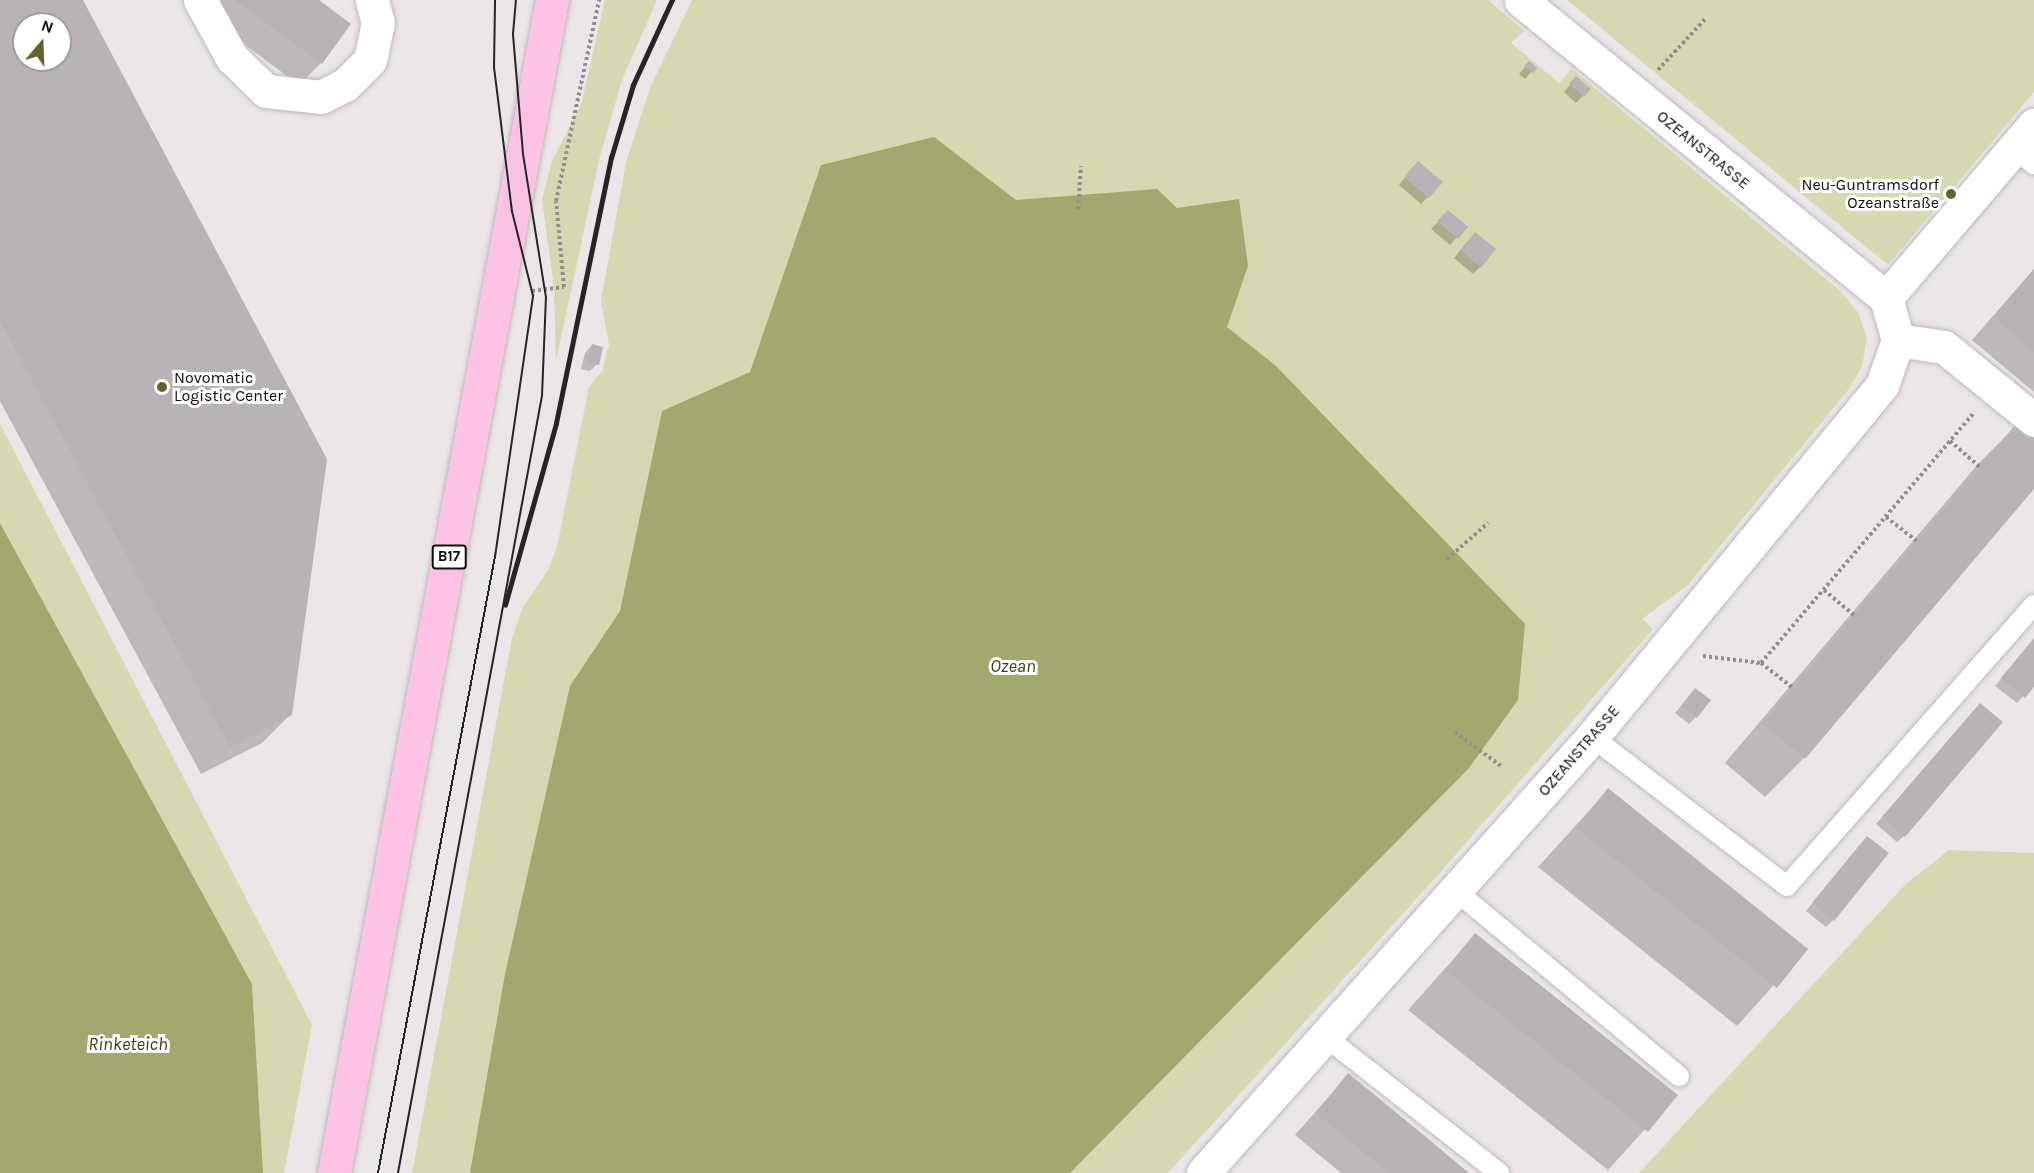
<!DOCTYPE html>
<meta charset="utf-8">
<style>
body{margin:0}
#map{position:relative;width:2034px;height:1173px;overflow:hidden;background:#ede6e9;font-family:Karla,sans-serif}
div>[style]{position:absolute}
.green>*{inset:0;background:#d6d8b1}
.water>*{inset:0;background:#a4a76e}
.shadow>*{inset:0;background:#0003}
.building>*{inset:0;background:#b9b2b6}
.path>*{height:4px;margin-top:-2px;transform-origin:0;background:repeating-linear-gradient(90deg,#938e91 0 3px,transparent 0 6px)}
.roads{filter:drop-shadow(0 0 2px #bfb8bb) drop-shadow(0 0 2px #bfb8bb)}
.service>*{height:20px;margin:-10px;padding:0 10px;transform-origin:10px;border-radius:10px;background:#fff}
.minor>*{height:33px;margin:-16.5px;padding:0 16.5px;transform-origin:16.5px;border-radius:16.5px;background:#fff}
.primary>*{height:33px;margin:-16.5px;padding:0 16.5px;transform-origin:16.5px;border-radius:16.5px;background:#fcc2e3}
.tram>*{height:1.5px;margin:-0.75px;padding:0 0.75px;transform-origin:0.75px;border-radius:0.75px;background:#272425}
.rail>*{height:4.5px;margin:-2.25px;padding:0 2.25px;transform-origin:2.25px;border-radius:2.25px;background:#272425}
.dots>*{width:16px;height:16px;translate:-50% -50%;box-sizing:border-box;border:3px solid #fff;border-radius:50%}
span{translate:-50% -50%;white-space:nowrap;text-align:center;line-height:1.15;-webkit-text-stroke:6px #fff;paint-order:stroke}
.shield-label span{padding:2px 4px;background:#fff;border:2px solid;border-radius:4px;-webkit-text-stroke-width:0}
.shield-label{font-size:15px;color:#0f0d0e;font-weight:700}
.street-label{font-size:16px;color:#0f0d0e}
.poi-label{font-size:16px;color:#0f0d0e}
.right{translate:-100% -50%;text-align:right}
.left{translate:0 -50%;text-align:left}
.water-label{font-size:18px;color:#3b3d10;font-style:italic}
.north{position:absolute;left:12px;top:12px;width:60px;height:60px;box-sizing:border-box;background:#fff;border:2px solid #9f9e9f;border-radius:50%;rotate:19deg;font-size:16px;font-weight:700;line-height:24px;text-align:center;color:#0f0d0e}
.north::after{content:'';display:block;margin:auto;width:21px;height:27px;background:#616330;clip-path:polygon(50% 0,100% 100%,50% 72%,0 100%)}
</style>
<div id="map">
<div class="green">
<i style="clip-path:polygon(605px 0,657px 0,622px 80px,600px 156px,556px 361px,554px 288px,542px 200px,552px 161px,581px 105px)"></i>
<i style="clip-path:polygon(692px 0,1488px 0,1524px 31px,1511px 43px,1559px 83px,1572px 69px,1839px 290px,1858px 312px,1867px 338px,1862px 367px,1849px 389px,1688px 585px,1642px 619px,1653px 629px,1437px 876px,1168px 1173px,412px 1173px,512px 638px,523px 607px,548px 570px,557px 547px,589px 387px,602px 371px,609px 345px,601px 301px,626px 162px,650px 88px)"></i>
<i style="clip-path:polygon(1567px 0,2034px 0,2034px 92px,1888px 265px)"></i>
<i style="clip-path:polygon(0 424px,312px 1025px,284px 1173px,263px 1173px,252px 984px,0 523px)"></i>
<i style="clip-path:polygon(1949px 850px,2034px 853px,2034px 1173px,1639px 1173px,1905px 885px)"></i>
</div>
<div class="water">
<i style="clip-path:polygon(934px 137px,1016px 200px,1157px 189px,1177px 208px,1239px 199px,1248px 266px,1227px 327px,1276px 366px,1525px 624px,1518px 700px,1469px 768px,1070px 1173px,470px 1173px,505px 974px,570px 686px,620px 611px,662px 411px,750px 372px,821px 165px)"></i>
<i style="clip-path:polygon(0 523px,252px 984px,263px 1173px,0 1173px)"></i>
</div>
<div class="shadow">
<i style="clip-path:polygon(evenodd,0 0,81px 0,291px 714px,262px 743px,201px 774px,0 401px,0 0,24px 24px,60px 24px,60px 60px,24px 60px,24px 24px)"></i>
<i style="clip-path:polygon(222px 0,316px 0,321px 63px,299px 85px,209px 18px)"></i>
<i style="clip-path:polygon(1529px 63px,1535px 68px,1525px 79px,1519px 74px)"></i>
<i style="clip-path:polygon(1576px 78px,1583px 96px,1576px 103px,1564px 92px)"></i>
<i style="clip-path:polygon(1411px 170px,1428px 197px,1421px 204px,1399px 185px)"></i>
<i style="clip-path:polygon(1441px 219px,1466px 227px,1450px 245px,1431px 229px)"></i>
<i style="clip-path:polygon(1468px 241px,1480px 267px,1473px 274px,1454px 258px)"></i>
<i style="clip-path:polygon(2034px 269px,2034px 392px,1972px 340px)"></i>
<i style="clip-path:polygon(592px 345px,597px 364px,590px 371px,581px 369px,585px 353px)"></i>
<i style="clip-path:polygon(2017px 425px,2034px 440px,2034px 486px,1804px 758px,1765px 797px,1725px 763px,1978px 464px)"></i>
<i style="clip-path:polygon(2034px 639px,2034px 684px,2017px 703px,1995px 686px)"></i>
<i style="clip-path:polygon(1695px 690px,1696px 717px,1689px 724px,1675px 713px)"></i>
<i style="clip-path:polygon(1973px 712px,1904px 836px,1897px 842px,1876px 824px)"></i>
<i style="clip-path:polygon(1608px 790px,1806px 949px,1737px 1026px,1538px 867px)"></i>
<i style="clip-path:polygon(1860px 845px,1833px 920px,1826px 927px,1806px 911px)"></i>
<i style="clip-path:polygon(1475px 935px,1676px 1095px,1608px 1170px,1408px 1010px)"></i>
<i style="clip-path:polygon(1348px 1075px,1466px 1173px,1341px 1173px,1295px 1135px)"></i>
</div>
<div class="building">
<i style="clip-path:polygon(evenodd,0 0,83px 0,327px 459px,292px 715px,230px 747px,0 321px,0 0,24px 24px,60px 24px,60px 60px,24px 60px,24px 24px)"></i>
<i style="clip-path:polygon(235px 0,319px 0,351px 24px,322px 64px)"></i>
<i style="clip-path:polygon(1529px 61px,1537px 68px,1533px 73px,1524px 66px)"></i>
<i style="clip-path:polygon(1576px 76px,1591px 89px,1584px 97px,1569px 84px)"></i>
<i style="clip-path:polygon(1418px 161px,1443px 182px,1429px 198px,1404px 177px)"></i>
<i style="clip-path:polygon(1448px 210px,1468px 227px,1458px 239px,1437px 221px)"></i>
<i style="clip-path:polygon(1475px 232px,1496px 249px,1481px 268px,1460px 250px)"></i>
<i style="clip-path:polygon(2034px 269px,2034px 352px,1993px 317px)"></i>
<i style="clip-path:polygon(592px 344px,603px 347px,599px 365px,587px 362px)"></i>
<i style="clip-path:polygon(2017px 423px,2034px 438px,2034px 489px,1805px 759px,1763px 723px)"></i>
<i style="clip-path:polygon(2034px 638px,2034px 687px,2025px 698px,2001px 678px)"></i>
<i style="clip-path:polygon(1695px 688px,1711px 700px,1697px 718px,1681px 706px)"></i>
<i style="clip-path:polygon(1980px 703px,2003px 722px,1905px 837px,1882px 817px)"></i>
<i style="clip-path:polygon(1608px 788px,1808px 949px,1777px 988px,1576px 828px)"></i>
<i style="clip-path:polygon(1867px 836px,1889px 853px,1834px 921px,1812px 903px)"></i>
<i style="clip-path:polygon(1475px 933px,1678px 1095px,1648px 1132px,1445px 970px)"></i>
<i style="clip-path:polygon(1348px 1073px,1415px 1128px,1469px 1173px,1389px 1173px,1316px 1113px)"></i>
</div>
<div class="path">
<i style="left:1658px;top:70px;width:71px;rotate:-47.3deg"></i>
<i style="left:1078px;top:209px;width:43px;rotate:-86deg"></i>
<i style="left:532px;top:291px;width:32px;rotate:-7deg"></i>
<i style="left:564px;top:287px;width:86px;rotate:-95.3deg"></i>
<i style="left:556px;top:201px;width:206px;rotate:-77.9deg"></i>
<i style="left:1950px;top:441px;width:40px;rotate:41deg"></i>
<i style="left:1886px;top:517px;width:39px;rotate:38deg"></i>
<i style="left:1447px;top:559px;width:55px;rotate:-41.3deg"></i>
<i style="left:1824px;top:590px;width:39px;rotate:40deg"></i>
<i style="left:1703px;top:656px;width:58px;rotate:6.9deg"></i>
<i style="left:1761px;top:663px;width:327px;rotate:-49.6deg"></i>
<i style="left:1761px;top:663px;width:41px;rotate:38deg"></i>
<i style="left:1455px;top:732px;width:57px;rotate:36.5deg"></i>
</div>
<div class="roads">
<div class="service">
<i style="left:2014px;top:148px;width:26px;rotate:39deg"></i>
<i style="left:1592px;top:737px;width:245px;rotate:37.4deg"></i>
<i style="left:1787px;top:886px;width:374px;rotate:-48.7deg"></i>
<i style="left:1456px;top:891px;width:290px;rotate:39.7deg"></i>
<i style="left:1327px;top:1038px;width:219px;rotate:38.1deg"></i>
</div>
<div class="minor">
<i style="left:200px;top:0;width:66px;rotate:61.1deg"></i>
<i style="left:232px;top:58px;width:47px;rotate:44.1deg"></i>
<i style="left:266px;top:91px;width:55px;rotate:6.2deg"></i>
<i style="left:321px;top:97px;width:27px;rotate:-27deg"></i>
<i style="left:345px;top:85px;width:35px;rotate:-45deg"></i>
<i style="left:370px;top:60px;width:38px;rotate:-78deg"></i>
<i style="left:378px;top:23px;width:24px;rotate:-105deg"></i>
<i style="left:1886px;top:298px;width:228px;rotate:-49.5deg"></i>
<i style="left:1898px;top:340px;width:47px;rotate:8.7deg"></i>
<i style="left:1944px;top:347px;width:116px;rotate:39deg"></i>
<i style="left:1203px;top:1173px;width:584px;rotate:-48.26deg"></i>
<i style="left:1592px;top:737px;width:456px;rotate:-50.5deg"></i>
<i style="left:1882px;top:385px;width:48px;rotate:-70.4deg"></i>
<i style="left:1898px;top:340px;width:44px;rotate:-105.9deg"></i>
<i style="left:1886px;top:298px;width:471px;rotate:-140.8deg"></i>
</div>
<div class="primary">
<i style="left:334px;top:1173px;width:1193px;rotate:-79.47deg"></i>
</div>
</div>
<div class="tram">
<i style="left:378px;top:1173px;width:627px;rotate:-79.25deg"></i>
<i style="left:495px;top:557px;width:264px;rotate:-81.7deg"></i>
<i style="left:533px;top:296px;width:87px;rotate:-104deg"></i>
<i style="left:512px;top:212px;width:146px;rotate:-97.1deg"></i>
<i style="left:494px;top:67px;width:67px;rotate:-89.1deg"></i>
<i style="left:398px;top:1173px;width:790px;rotate:-79.5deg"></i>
<i style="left:542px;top:396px;width:98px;rotate:-87.7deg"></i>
<i style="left:546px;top:298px;width:146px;rotate:-99.1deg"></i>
<i style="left:523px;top:154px;width:120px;rotate:-94.8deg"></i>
<i style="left:513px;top:34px;width:34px;rotate:-85deg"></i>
</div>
<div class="rail">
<i style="left:505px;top:605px;width:189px;rotate:-74.3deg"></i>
<i style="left:556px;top:423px;width:271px;rotate:-78.3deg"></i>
<i style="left:611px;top:158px;width:76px;rotate:-73.2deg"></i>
<i style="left:633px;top:85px;width:94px;rotate:-65.4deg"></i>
</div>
<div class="dots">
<i style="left:1951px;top:194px;background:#616330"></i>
<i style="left:162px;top:387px;background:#616330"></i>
</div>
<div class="shield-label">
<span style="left:449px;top:557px">B17</span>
</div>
<div class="street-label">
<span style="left:1703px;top:150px;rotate:39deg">OZEANSTRASSE</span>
<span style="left:1579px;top:751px;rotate:-49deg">OZEANSTRASSE</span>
</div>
<div class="poi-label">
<span class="right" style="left:1939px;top:194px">Neu-Guntramsdorf<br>Ozeanstraße</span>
<span class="left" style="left:174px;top:387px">Novomatic<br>Logistic Center</span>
</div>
<div class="water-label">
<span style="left:1013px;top:666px">Ozean</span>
<span style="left:128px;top:1044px">Rinketeich</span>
</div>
<div class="north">N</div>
</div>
